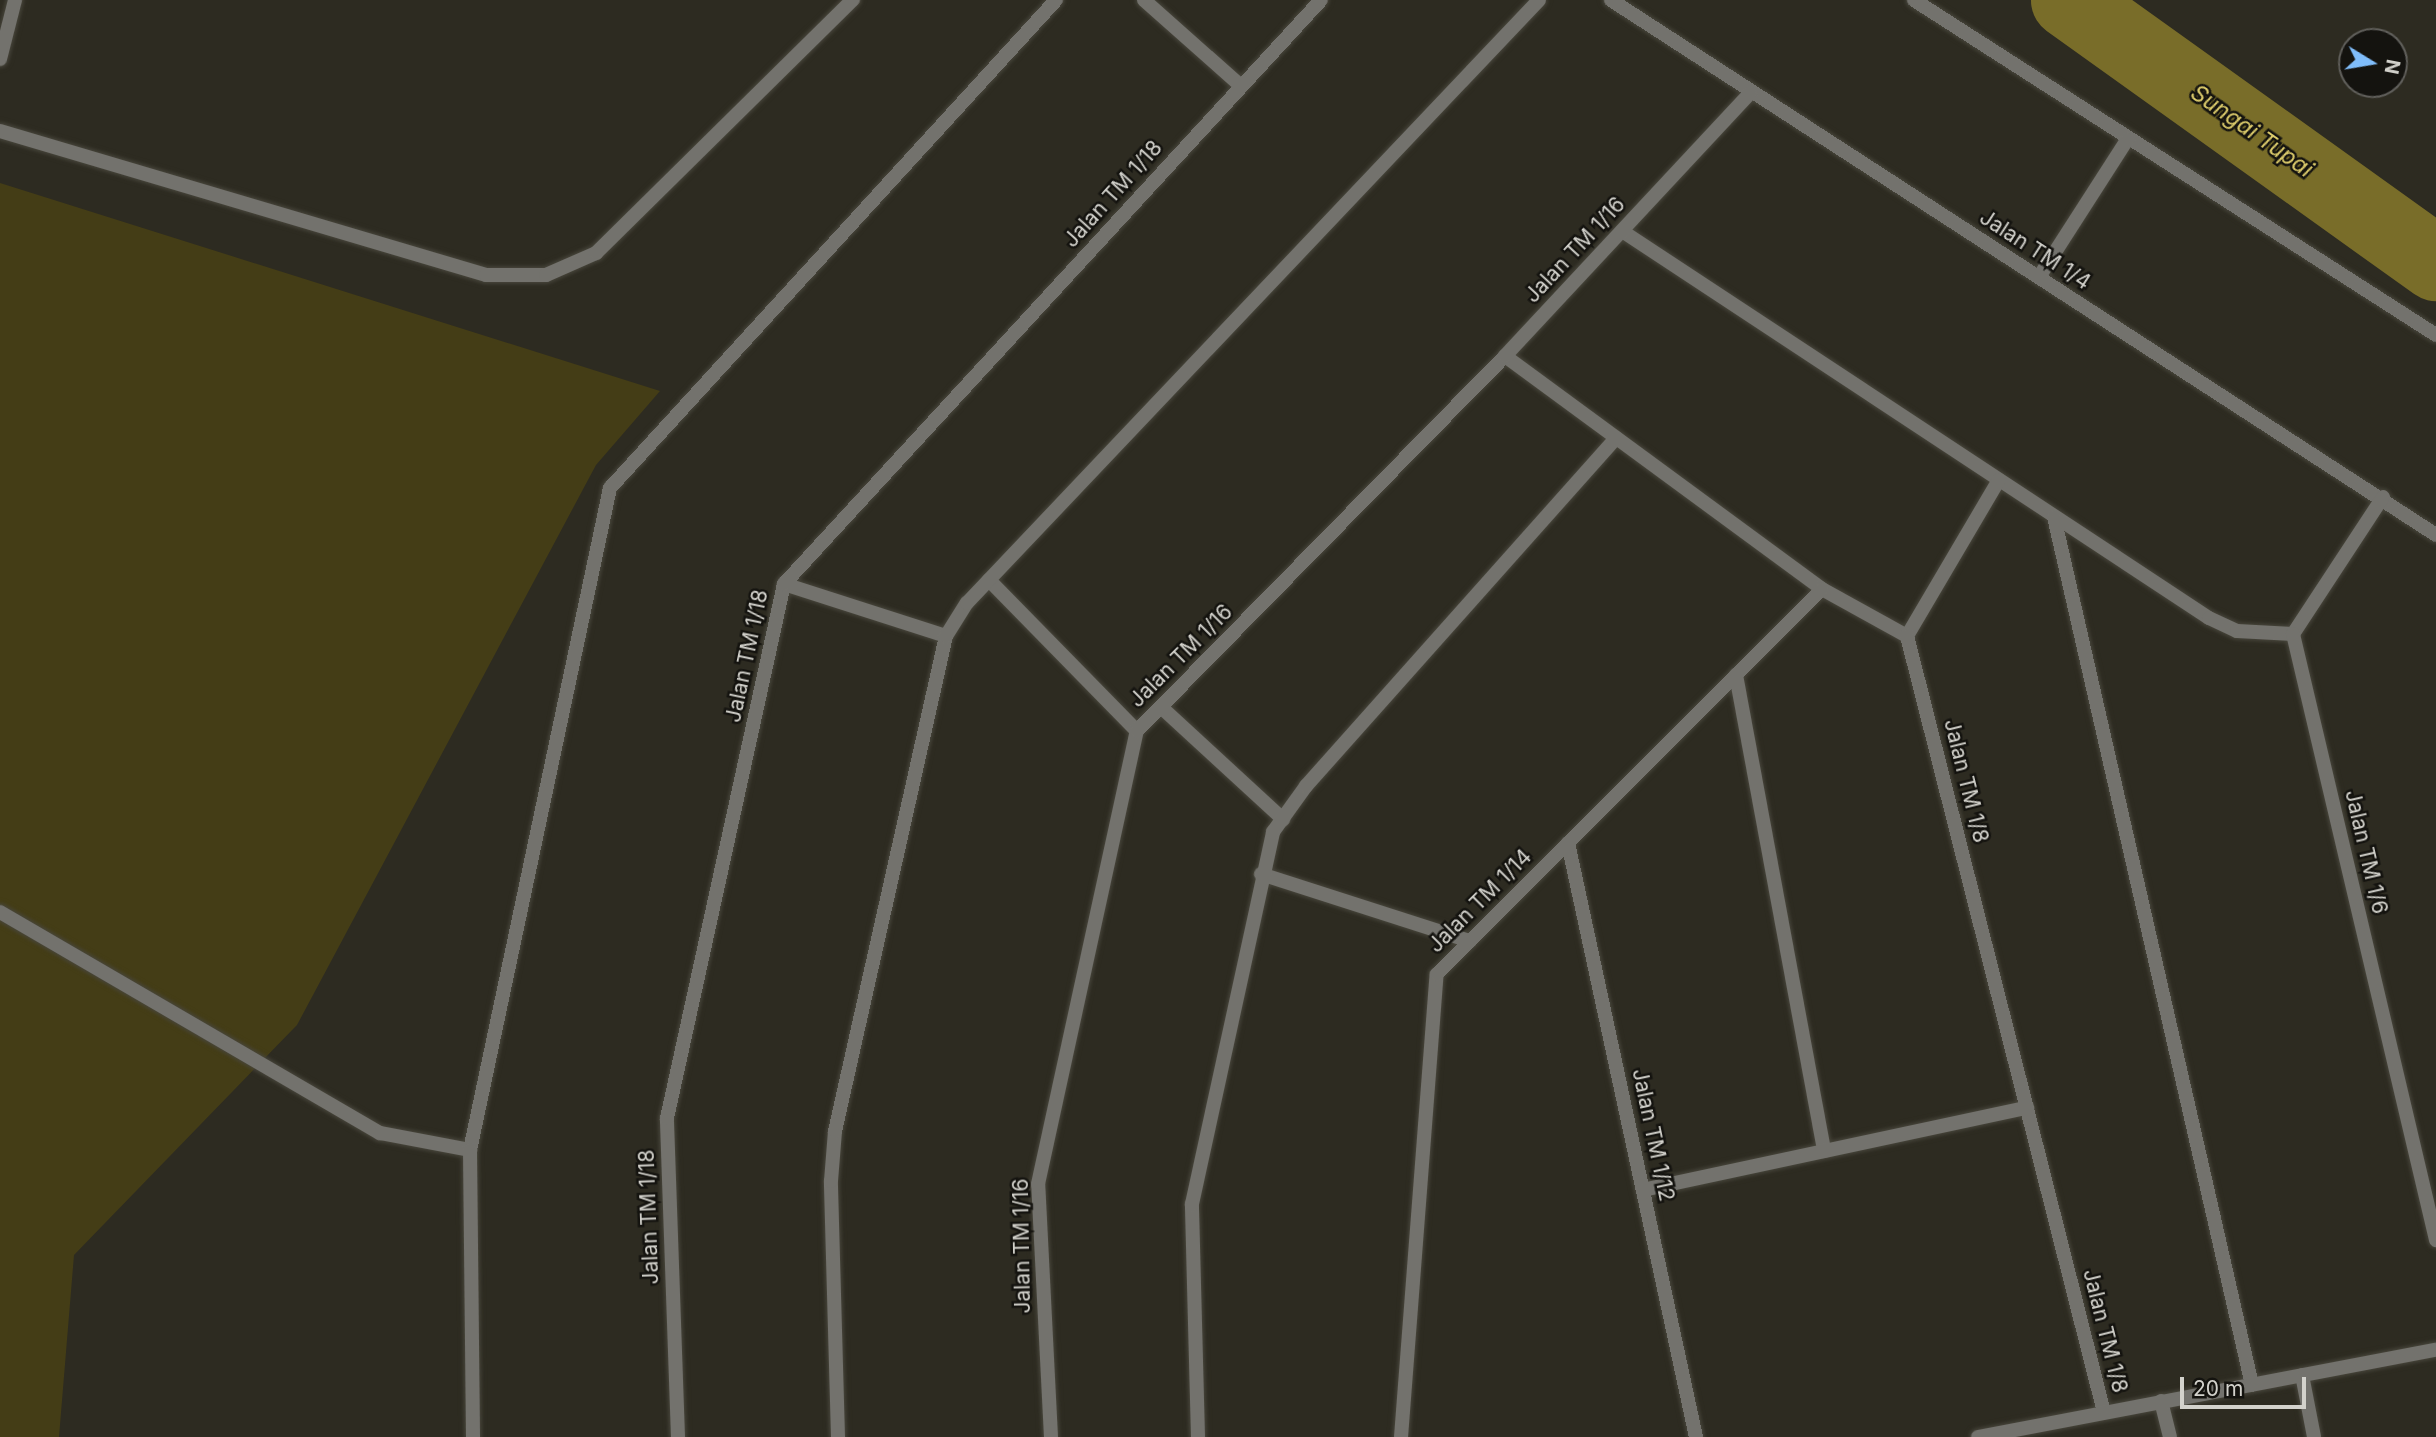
<!DOCTYPE html>
<style>
body{margin:0}
#map{position:relative;width:2436px;height:1437px;overflow:hidden;background:#2d2b21;font-family:Inter,sans-serif}
div>[style]{position:absolute}
.green>*{inset:0;background:#443d16}
.river>*{height:75px;margin:-37.5px;padding:0 37.5px;transform-origin:37.5px;border-radius:37.5px;background:#796d29}
.roads{filter:drop-shadow(0 0 2px #48463c) drop-shadow(0 0 2px #48463c)}
.lane>*{height:14px;margin:-7px;padding:0 7px;transform-origin:7px;border-radius:7px;background:#73726d}
.street>*{height:14px;margin:-7px;padding:0 7px;transform-origin:7px;border-radius:7px;background:#73726d}
span{translate:-50% -50%;white-space:nowrap;text-align:center;line-height:1.15;-webkit-text-stroke:5px #14130f;paint-order:stroke}
.street-label{font-size:21px;color:#d3d2cc}
.water-label{font-size:23px;color:#dccb6b;font-style:italic}
.north{position:absolute;left:2338px;top:28px;width:70px;height:70px;box-sizing:border-box;background:#14130f;border:2px solid #605f5b;border-radius:50%;rotate:101deg;font-size:19px;font-weight:700;line-height:28px;text-align:center;color:#d3d2cc}
.north::after{content:'';display:block;margin:auto;width:24px;height:32px;background:#80bdfa;clip-path:polygon(50% 0,100% 100%,50% 72%,0 100%)}
.scale{position:absolute;left:2180px;top:1377px;width:126px;height:32px;box-sizing:border-box;border:4px solid #d3d2cc;border-top:0;padding-left:9px;font-size:21px;line-height:24px;white-space:nowrap;color:#d3d2cc;-webkit-text-stroke:5px #14130f;paint-order:stroke}
</style>
<div id="map">
<div class="green">
<i style="clip-path:polygon(0 183px,660px 391px,596px 465px,297px 1025px,74px 1255px,59px 1437px,0 1437px)"></i>
</div>
<div class="river">
<i style="left:2068px;top:0;width:452px;rotate:35.6deg"></i>
</div>
<div class="roads">
<div class="lane">
<i style="left:1914px;top:0;width:620px;rotate:32.69deg"></i>
<i style="left:1622px;top:231px;width:703px;rotate:33.4deg"></i>
<i style="left:2209px;top:618px;width:31px;rotate:25deg"></i>
<i style="left:2237px;top:631px;width:56px;rotate:3.1deg"></i>
<i style="left:2039px;top:277px;width:163px;rotate:-57.3deg"></i>
<i style="left:2054px;top:517px;width:890px;rotate:77.15deg"></i>
<i style="left:989px;top:580px;width:211px;rotate:45.6deg"></i>
<i style="left:784px;top:584px;width:170px;rotate:17.8deg"></i>
<i style="left:1907px;top:636px;width:181px;rotate:-59.5deg"></i>
<i style="left:1736px;top:675px;width:484px;rotate:79.5deg"></i>
<i style="left:1161px;top:707px;width:166px;rotate:42.6deg"></i>
<i style="left:1261px;top:874px;width:219px;rotate:17.8deg"></i>
<i style="left:470px;top:1150px;width:677px;rotate:-78.06deg"></i>
<i style="left:610px;top:488px;width:661px;rotate:-47.57deg"></i>
<i style="left:1643px;top:1190px;width:393px;rotate:-12.1deg"></i>
<i style="left:2302px;top:1375px;width:63px;rotate:79deg"></i>
<i style="left:838px;top:1437px;width:256px;rotate:-91.6deg"></i>
<i style="left:831px;top:1181px;width:50px;rotate:-85.4deg"></i>
<i style="left:835px;top:1131px;width:507px;rotate:-77.36deg"></i>
<i style="left:946px;top:636px;width:39px;rotate:-58deg"></i>
<i style="left:967px;top:603px;width:831px;rotate:-46.51deg"></i>
<i style="left:1198px;top:1437px;width:233px;rotate:-91.5deg"></i>
<i style="left:1192px;top:1204px;width:381px;rotate:-77.7deg"></i>
<i style="left:1273px;top:832px;width:57px;rotate:-54.3deg"></i>
<i style="left:1306px;top:786px;width:466px;rotate:-48.3deg"></i>
</div>
<div class="street">
<i style="left:1144px;top:0;width:130px;rotate:41.6deg"></i>
<i style="left:1611px;top:0;width:983px;rotate:32.96deg"></i>
<i style="left:0;top:59px;width:61px;rotate:-75.7deg"></i>
<i style="left:0;top:131px;width:507px;rotate:16.5deg"></i>
<i style="left:486px;top:275px;width:60px"></i>
<i style="left:546px;top:275px;width:55px;rotate:-23.7deg"></i>
<i style="left:596px;top:253px;width:361px;rotate:-44.6deg"></i>
<i style="left:1505px;top:356px;width:393px;rotate:36.3deg"></i>
<i style="left:1822px;top:589px;width:97px;rotate:28.9deg"></i>
<i style="left:1907px;top:636px;width:801px;rotate:75.76deg"></i>
<i style="left:2383px;top:497px;width:164px;rotate:123.3deg"></i>
<i style="left:2293px;top:634px;width:623px;rotate:76.72deg"></i>
<i style="left:1568px;top:843px;width:608px;rotate:77.84deg"></i>
<i style="left:0;top:912px;width:440px;rotate:30.2deg"></i>
<i style="left:380px;top:1133px;width:92px;rotate:10.7deg"></i>
<i style="left:470px;top:1150px;width:287px;rotate:89.4deg"></i>
<i style="left:2161px;top:1401px;width:37px;rotate:76deg"></i>
<i style="left:678px;top:1437px;width:319px;rotate:-92deg"></i>
<i style="left:667px;top:1118px;width:547px;rotate:-77.64deg"></i>
<i style="left:784px;top:584px;width:793px;rotate:-47.4deg"></i>
<i style="left:1051px;top:1437px;width:253px;rotate:-92.9deg"></i>
<i style="left:1038px;top:1184px;width:464px;rotate:-77.7deg"></i>
<i style="left:1137px;top:731px;width:525px;rotate:-45.54deg"></i>
<i style="left:1505px;top:356px;width:359px;rotate:-47deg"></i>
<i style="left:1401px;top:1437px;width:464px;rotate:-85.6deg"></i>
<i style="left:1437px;top:974px;width:544px;rotate:-45deg"></i>
<i style="left:1978px;top:1437px;width:466px;rotate:-10.8deg"></i>
</div>
</div>
<div class="street-label">
<span style="left:1113px;top:194px;rotate:-48deg">Jalan TM 1/18</span>
<span style="left:1575px;top:250px;rotate:-47deg">Jalan TM 1/16</span>
<span style="left:2035px;top:250px;rotate:33deg">Jalan TM 1/4</span>
<span style="left:747px;top:656px;rotate:-78deg">Jalan TM 1/18</span>
<span style="left:1181px;top:656px;rotate:-45deg">Jalan TM 1/16</span>
<span style="left:1966px;top:781px;rotate:76deg">Jalan TM 1/8</span>
<span style="left:2366px;top:852px;rotate:77deg">Jalan TM 1/6</span>
<span style="left:1480px;top:901px;rotate:-45deg">Jalan TM 1/14</span>
<span style="left:1653px;top:1135px;rotate:78deg">Jalan TM 1/12</span>
<span style="left:649px;top:1217px;rotate:-92deg">Jalan TM 1/18</span>
<span style="left:1022px;top:1246px;rotate:-91deg">Jalan TM 1/16</span>
<span style="left:2105px;top:1331px;rotate:76deg">Jalan TM 1/8</span>
</div>
<div class="water-label">
<span style="left:2252px;top:131px;rotate:35deg">Sungai Tupai</span>
</div>
<div class="north">N</div>
<div class="scale">20 m</div>
</div>
